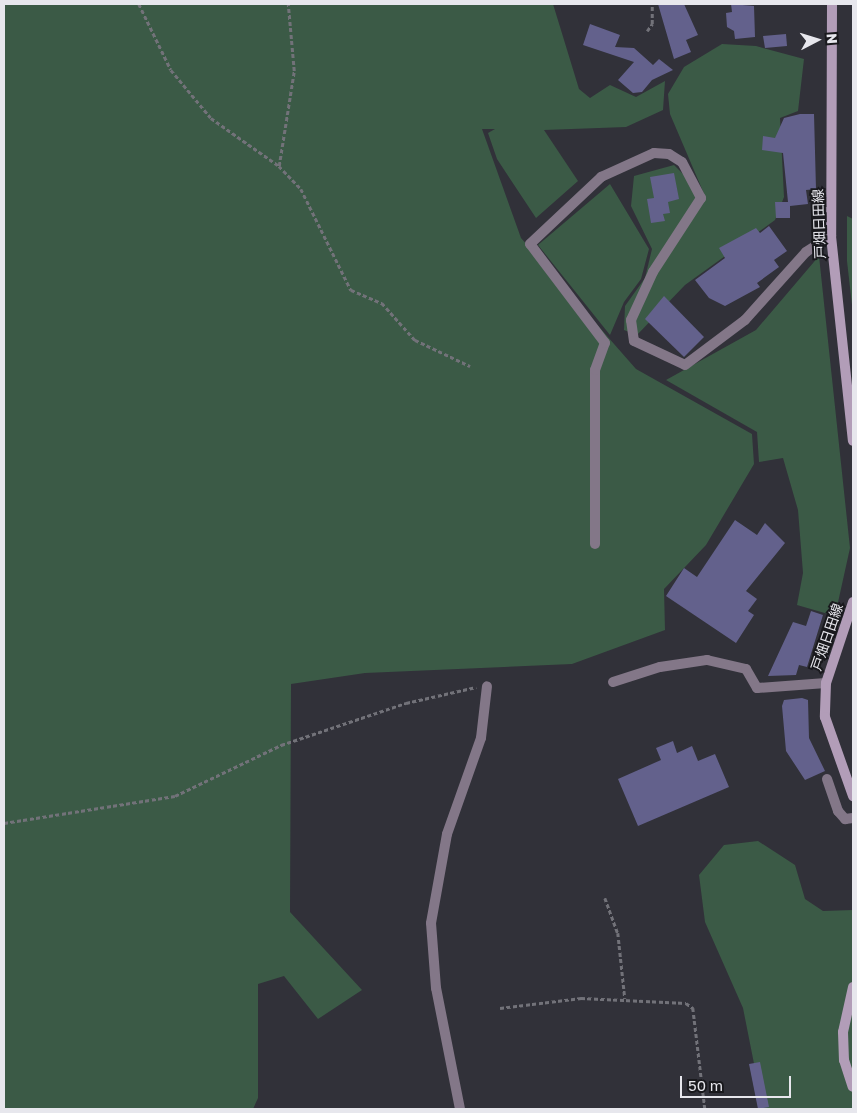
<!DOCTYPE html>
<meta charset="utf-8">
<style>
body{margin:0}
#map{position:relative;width:857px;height:1113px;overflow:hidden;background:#313139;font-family:"Golos Text","Noto Sans JP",sans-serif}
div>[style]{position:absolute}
.green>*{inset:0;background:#3b5a46}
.building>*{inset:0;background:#63618c}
.path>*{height:2.5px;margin-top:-1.25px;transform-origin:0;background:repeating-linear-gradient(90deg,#727279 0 4px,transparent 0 6.5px)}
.minor>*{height:10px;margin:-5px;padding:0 5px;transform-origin:5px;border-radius:5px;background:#837788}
.secondary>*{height:10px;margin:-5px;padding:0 5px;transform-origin:5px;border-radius:5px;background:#b29db8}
span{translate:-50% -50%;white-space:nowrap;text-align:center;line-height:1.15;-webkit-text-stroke:4px #19191d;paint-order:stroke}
.street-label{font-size:14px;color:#e7e7ed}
.frame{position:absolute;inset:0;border:5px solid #e7e7ed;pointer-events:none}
.north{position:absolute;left:792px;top:15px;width:50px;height:50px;-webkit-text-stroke:4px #19191d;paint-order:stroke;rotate:85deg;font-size:14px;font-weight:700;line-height:20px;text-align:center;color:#e7e7ed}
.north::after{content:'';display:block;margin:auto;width:18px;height:22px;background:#e7e7ed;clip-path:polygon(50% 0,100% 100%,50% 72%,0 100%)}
.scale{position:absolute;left:680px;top:1076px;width:111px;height:22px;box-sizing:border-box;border:2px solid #e7e7ed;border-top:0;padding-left:6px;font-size:15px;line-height:18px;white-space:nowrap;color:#e7e7ed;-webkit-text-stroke:4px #19191d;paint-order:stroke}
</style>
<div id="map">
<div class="green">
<i style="clip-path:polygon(4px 4px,553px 4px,579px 89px,590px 98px,610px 85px,636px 97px,665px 81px,663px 110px,626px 127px,544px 130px,578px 181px,536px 218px,497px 159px,488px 133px,495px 129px,482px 129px,521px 238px,636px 369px,752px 434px,754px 464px,706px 545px,664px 589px,665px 630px,572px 664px,365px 673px,291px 684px,290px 912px,362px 990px,318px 1019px,284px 976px,258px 984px,258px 1098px,253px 1109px,4px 1109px)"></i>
<i style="clip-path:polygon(722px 44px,756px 46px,804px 59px,798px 111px,780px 118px,784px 197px,775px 220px,685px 285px,637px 335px,624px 330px,625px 306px,645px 278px,652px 249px,631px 206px,634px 176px,674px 165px,705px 196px,670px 114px,668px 94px,684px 67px)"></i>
<i style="clip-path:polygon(610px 184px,649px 249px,641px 279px,624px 302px,610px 335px,538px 245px)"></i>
<i style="clip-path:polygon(847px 216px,853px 219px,853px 314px,847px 261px)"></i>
<i style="clip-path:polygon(819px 256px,850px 548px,835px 616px,797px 605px,803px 573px,798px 510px,783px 458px,759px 462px,757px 432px,666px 380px,756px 330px)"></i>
<i style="clip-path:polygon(758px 841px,795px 865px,805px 899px,823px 911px,853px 910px,853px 1109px,763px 1109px,743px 1008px,705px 922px,699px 875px,724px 845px)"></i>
</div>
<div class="building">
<i style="clip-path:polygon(658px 4px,684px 4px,698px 35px,686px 40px,691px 52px,674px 59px)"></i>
<i style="clip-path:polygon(731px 4px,754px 6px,755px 37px,735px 39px,734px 31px,727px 27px,726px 13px,732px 12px)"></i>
<i style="clip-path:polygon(590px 24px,620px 35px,615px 47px,634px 48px,653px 65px,659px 59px,673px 70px,652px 80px,642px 92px,633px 93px,618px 80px,634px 62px,583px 45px)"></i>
<i style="clip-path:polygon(786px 34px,787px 46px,765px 48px,763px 36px)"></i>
<i style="clip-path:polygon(800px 114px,814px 114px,816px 189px,806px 190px,808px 204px,790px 206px,790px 218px,776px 218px,775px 202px,788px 202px,783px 153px,762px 150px,763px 136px,775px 138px,784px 118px)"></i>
<i style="clip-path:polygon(674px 173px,679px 199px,668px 202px,670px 213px,663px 214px,665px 221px,651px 223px,647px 199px,654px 198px,650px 177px)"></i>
<i style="clip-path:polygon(769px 226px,787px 251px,774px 260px,779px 267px,757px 283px,760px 287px,725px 306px,709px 298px,695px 280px,725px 258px,719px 248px,756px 228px,760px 233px)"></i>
<i style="clip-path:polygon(664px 296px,704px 337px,684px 357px,645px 319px)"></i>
<i style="clip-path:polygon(735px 520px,757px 535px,765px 523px,785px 543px,746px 591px,757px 599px,748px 611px,754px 615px,736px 643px,666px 596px,684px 568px,697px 577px)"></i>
<i style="clip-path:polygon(811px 611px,823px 615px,807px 667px,799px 665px,796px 675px,768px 676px,793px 622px,806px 626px)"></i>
<i style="clip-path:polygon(802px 698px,808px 700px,809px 738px,825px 771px,805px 780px,786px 751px,782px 706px,784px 700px)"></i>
<i style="clip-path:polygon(673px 741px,677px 753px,692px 746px,698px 761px,715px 754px,729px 787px,638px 826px,618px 779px,661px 760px,656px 748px)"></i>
<i style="clip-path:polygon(760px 1062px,769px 1107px,758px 1109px,749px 1064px)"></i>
</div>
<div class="path">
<i style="left:139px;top:4px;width:73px;rotate:64.1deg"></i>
<i style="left:171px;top:70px;width:62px;rotate:50.2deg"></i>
<i style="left:211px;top:118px;width:83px;rotate:35.2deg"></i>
<i style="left:279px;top:166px;width:32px;rotate:46deg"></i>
<i style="left:301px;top:189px;width:113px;rotate:63.7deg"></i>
<i style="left:351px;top:290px;width:34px;rotate:23deg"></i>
<i style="left:382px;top:303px;width:50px;rotate:48.3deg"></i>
<i style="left:415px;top:340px;width:61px;rotate:25.3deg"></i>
<i style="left:647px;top:31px;width:9px;rotate:-54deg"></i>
<i style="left:652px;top:24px;width:20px;rotate:-90deg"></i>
<i style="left:279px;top:166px;width:96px;rotate:-81deg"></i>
<i style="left:294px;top:71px;width:67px;rotate:-95.1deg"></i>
<i style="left:4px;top:823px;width:173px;rotate:-9deg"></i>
<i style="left:175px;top:796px;width:118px;rotate:-25.7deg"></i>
<i style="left:281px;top:745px;width:132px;rotate:-18.6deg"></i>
<i style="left:406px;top:703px;width:72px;rotate:-12.9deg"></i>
<i style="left:605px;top:898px;width:37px;rotate:70deg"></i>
<i style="left:618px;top:933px;width:66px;rotate:83.9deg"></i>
<i style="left:500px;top:1008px;width:82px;rotate:-7deg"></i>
<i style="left:581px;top:998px;width:105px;rotate:2.7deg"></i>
<i style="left:686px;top:1003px;width:9px;rotate:36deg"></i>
<i style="left:693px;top:1008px;width:102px;rotate:83.2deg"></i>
</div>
<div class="minor">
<i style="left:595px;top:544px;width:174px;rotate:-90deg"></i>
<i style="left:595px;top:370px;width:29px;rotate:-70deg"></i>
<i style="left:605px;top:343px;width:124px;rotate:-127.1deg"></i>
<i style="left:530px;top:244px;width:98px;rotate:-43.3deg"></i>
<i style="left:601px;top:177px;width:58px;rotate:-24.4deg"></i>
<i style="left:654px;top:153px;width:15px;rotate:4deg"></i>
<i style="left:669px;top:154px;width:15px;rotate:32deg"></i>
<i style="left:682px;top:162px;width:41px;rotate:62.2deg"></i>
<i style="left:701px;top:198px;width:88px;rotate:123deg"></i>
<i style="left:653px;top:272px;width:53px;rotate:114.6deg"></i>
<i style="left:631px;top:320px;width:21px;rotate:82deg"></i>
<i style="left:634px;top:341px;width:56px;rotate:25.2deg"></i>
<i style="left:685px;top:365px;width:75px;rotate:-36.9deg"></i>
<i style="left:745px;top:320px;width:91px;rotate:-48.1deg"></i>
<i style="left:806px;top:252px;width:30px;rotate:-33deg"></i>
<i style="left:613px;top:682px;width:49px;rotate:-17.7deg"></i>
<i style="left:660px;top:667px;width:48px;rotate:-8.5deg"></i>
<i style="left:707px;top:660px;width:40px;rotate:13deg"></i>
<i style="left:746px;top:669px;width:22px;rotate:60deg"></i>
<i style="left:757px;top:688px;width:69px;rotate:-4.1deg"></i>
<i style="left:827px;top:779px;width:34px;rotate:71deg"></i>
<i style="left:838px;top:811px;width:11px;rotate:49deg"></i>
<i style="left:845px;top:819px;width:8px;rotate:-7deg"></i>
<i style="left:460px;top:1109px;width:123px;rotate:-101.2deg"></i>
<i style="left:436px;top:988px;width:65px;rotate:-94.4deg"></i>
<i style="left:431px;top:923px;width:90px;rotate:-79.8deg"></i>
<i style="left:447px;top:834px;width:102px;rotate:-70.5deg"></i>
<i style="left:481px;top:738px;width:52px;rotate:-83.4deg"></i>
</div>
<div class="secondary">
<i style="left:832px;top:4px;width:232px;rotate:90.2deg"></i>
<i style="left:831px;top:236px;width:206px;rotate:83.9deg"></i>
<i style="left:853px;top:602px;width:85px;rotate:108.4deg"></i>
<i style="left:826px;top:683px;width:34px;rotate:92deg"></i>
<i style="left:825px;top:717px;width:84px;rotate:70.5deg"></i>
<i style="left:853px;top:987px;width:46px;rotate:102.5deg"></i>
<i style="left:843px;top:1032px;width:28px;rotate:88deg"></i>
<i style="left:844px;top:1060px;width:28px;rotate:72deg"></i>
</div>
<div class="street-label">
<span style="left:819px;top:224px;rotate:-92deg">戸畑日田線</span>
<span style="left:827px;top:637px;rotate:-71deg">戸畑日田線</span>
</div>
<div class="frame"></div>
<div class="north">N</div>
<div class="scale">50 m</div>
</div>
